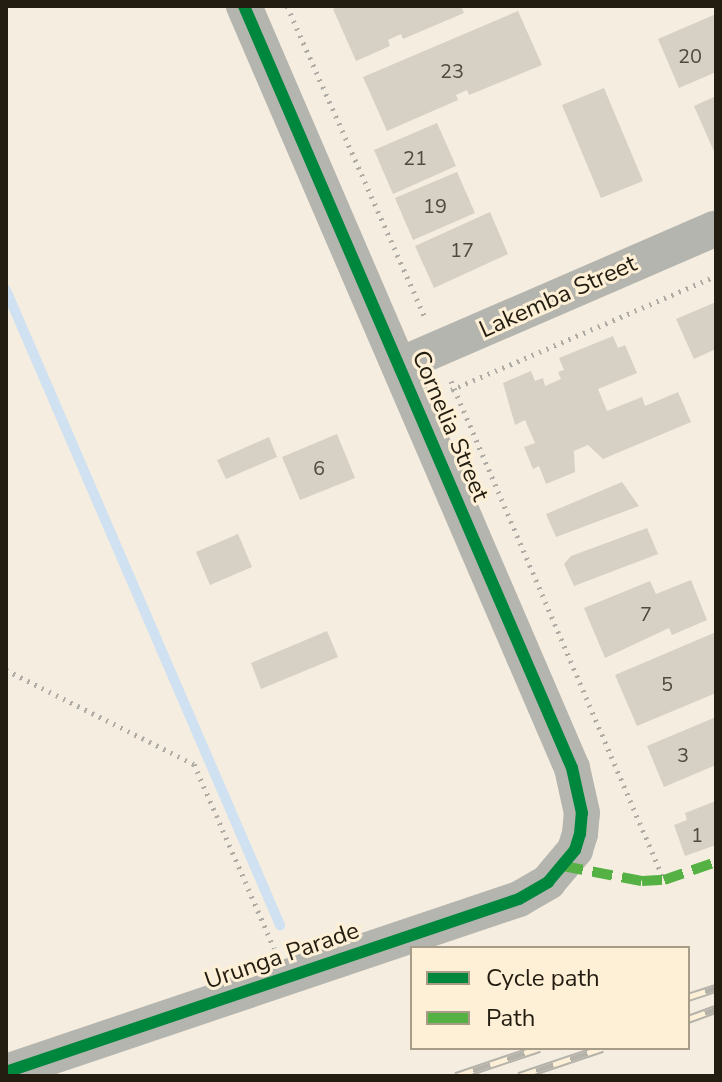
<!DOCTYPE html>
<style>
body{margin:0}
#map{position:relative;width:722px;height:1082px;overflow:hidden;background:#f5eddf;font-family:"Nunito Sans",sans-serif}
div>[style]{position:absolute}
.stream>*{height:10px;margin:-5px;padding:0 5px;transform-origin:5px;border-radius:5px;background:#d0e1f2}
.building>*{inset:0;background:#d7d0c4}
.path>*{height:5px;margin-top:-2.5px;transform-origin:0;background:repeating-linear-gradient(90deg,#aeaca5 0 2px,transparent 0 8px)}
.minor>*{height:36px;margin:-18px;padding:0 18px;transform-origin:18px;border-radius:18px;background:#b5b5af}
.rail>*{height:9px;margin-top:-4.5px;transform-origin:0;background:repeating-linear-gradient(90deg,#fef0d6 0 18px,#b5b2aa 0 36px);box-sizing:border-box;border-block:2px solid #b5b2aa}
.quiet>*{height:10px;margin-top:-5px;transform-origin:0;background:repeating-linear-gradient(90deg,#55b144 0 20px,transparent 0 30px)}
.cycleway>*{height:12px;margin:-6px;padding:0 6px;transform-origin:6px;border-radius:6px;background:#00873e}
span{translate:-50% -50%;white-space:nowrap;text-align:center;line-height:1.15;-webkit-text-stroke:6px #fef0d6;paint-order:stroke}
.number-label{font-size:20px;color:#504a3e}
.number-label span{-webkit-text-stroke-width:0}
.street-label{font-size:24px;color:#231d11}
.frame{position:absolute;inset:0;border:8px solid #231d11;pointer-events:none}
.legend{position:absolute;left:410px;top:946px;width:280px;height:104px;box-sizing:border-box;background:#fef0d6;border:2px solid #a69c87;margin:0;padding:10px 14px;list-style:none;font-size:24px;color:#231d11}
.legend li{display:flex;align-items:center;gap:16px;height:40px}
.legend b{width:40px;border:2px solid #a69c87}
</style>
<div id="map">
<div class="stream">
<i style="left:6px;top:290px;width:692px;rotate:66.66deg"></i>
</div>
<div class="building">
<i style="clip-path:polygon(340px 6px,461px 6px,464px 13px,403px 39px,401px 34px,388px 40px,390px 46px,356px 61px,333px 9px)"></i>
<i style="clip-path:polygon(518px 11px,542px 65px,469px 95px,467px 90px,456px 95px,458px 100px,387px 131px,363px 77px)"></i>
<i style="clip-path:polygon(716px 14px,716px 72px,679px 88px,658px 39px)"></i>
<i style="clip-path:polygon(604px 88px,643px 181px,601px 198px,562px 105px)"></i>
<i style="clip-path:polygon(716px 96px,716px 156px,694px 106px)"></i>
<i style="clip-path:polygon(437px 123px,456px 166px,393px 194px,374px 150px)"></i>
<i style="clip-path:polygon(457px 172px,475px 213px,413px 240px,395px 198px)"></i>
<i style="clip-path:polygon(490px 212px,508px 254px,434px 288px,415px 246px)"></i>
<i style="clip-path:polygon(716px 302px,716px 349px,694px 359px,676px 319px)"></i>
<i style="clip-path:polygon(613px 336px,618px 348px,625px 345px,637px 373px,598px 389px,607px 411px,642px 397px,645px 406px,678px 392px,691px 422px,603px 459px,588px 445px,574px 451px,575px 472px,546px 484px,539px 466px,533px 469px,524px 447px,535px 443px,525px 420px,515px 425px,503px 383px,531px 371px,535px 381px,543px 378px,545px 386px,561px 379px,558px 372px,564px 370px,559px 358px)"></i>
<i style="clip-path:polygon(337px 434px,355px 478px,300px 500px,282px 457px)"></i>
<i style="clip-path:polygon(269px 437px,277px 457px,226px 479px,217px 460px)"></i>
<i style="clip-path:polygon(622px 482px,639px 506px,556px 537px,546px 514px)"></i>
<i style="clip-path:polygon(647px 528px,658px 554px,574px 586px,564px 564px,571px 556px)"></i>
<i style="clip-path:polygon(238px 534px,252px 567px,210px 585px,196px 552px)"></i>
<i style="clip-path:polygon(691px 580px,707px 620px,672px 635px,669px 628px,605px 658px,584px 608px,650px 581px,656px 594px)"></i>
<i style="clip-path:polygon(327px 631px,338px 657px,261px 689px,251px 663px)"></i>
<i style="clip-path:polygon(716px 632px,716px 693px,637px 726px,615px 675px)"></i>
<i style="clip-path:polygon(716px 717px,716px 765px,664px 787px,647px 746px)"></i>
<i style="clip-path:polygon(716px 801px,716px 845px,685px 856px,674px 825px,687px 820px,685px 813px)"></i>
</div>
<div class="path">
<i style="left:287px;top:6px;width:342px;rotate:66.1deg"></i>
<i style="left:451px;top:381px;width:543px;rotate:66.88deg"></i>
<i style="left:451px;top:390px;width:288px;rotate:-23.3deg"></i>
<i style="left:6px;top:670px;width:210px;rotate:26.6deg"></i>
<i style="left:194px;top:764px;width:201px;rotate:66.5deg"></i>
</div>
<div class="minor">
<i style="left:400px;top:365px;width:344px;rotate:-23.4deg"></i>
<i style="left:6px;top:1072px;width:541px;rotate:-18.64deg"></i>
<i style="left:519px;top:899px;width:34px;rotate:-30deg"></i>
<i style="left:548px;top:882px;width:42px;rotate:-49.8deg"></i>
<i style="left:575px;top:850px;width:17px;rotate:-73deg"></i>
<i style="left:580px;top:834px;width:21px;rotate:-85deg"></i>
<i style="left:582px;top:813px;width:46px;rotate:-102.5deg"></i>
<i style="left:572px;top:768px;width:830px;rotate:-113.29deg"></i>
</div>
<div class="rail">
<i style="left:688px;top:997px;width:29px;rotate:-18deg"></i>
<i style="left:688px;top:1019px;width:30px;rotate:-20deg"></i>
<i style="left:456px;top:1076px;width:88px;rotate:-18.6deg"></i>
<i style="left:519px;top:1076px;width:88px;rotate:-18.6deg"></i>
</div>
<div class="quiet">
<i style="left:563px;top:866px;width:80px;rotate:10.8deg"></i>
<i style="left:642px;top:881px;width:22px;rotate:-3deg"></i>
<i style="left:664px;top:880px;width:55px;rotate:-19.1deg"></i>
</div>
<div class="cycleway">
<i style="left:6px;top:1072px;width:541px;rotate:-18.64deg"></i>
<i style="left:519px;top:899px;width:34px;rotate:-30deg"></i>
<i style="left:548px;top:882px;width:42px;rotate:-49.8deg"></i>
<i style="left:575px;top:850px;width:17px;rotate:-73deg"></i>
<i style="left:580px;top:834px;width:21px;rotate:-85deg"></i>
<i style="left:582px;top:813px;width:46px;rotate:-102.5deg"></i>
<i style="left:572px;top:768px;width:830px;rotate:-113.29deg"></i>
</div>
<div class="number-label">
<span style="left:690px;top:56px">20</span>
<span style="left:452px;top:71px">23</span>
<span style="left:415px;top:158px">21</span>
<span style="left:435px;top:206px">19</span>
<span style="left:462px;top:250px">17</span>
<span style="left:319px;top:468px">6</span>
<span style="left:646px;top:614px">7</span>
<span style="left:667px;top:684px">5</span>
<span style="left:683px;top:755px">3</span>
<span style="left:697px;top:835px">1</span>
</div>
<div class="street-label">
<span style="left:558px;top:297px;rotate:-24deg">Lakemba Street</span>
<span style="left:450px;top:426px;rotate:67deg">Cornelia Street</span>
<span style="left:282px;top:956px;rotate:-19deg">Urunga Parade</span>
</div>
<div class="frame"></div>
<ul class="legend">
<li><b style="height:10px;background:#00873e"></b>Cycle path</li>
<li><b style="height:10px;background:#55b144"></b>Path</li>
</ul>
</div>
